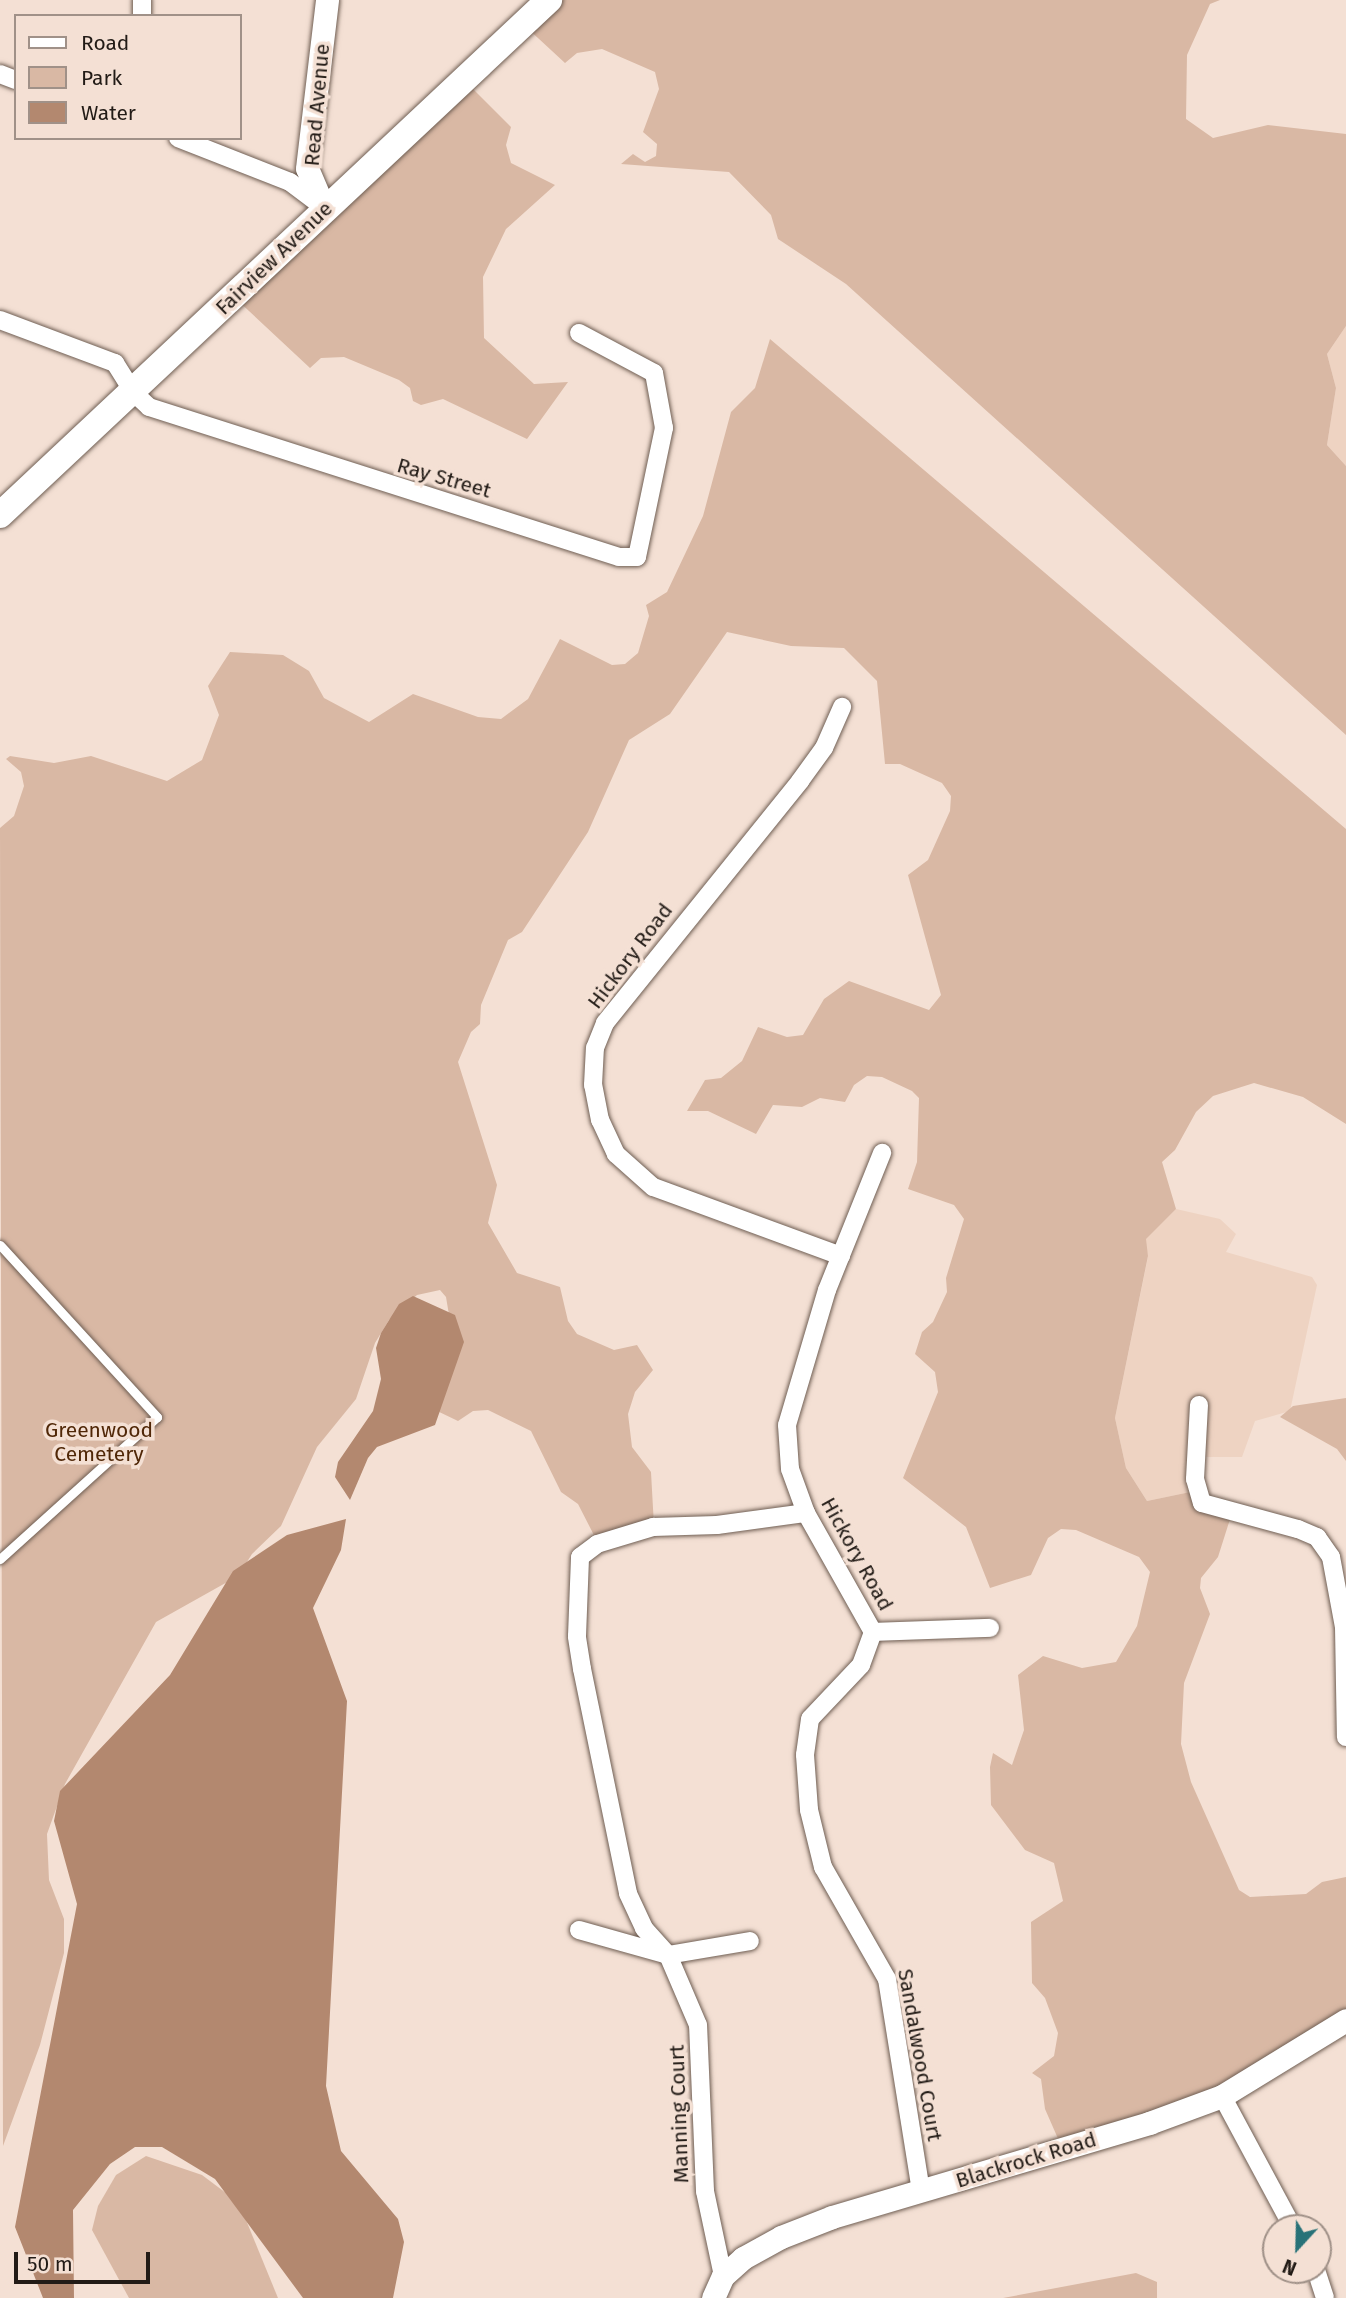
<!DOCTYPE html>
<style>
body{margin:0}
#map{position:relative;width:1346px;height:2298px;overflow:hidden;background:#f4e0d4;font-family:"Fira Sans",sans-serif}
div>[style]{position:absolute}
.built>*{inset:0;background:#eed3c2}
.green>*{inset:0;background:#d9b8a4}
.water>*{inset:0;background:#b3886f}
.roads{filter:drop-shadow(0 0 2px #6f5e53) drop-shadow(0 0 2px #6f5e53)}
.service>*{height:9px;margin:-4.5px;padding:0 4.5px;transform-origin:4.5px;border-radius:4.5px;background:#fff}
.minor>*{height:18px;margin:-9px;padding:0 9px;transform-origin:9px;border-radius:9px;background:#fff}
.tertiary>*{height:23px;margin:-11.5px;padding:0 11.5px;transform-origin:11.5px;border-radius:11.5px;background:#fff}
.secondary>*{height:26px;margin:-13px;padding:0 13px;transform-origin:13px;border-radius:13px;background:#fff}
span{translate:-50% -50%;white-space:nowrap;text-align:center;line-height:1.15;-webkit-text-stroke:7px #f4e0d4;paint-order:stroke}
.street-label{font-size:21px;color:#221b16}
.park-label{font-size:21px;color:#502707}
.legend{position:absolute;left:14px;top:14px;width:228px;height:126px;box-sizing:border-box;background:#f4e0d4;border:2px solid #a09188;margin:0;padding:9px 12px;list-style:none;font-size:21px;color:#221b16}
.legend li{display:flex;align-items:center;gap:14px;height:35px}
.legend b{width:35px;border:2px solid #a09188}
.north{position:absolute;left:1262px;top:2214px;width:70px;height:70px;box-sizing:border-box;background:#f4e0d4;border:2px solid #a09188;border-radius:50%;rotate:202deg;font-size:19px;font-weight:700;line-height:28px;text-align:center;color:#221b16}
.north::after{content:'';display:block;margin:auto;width:24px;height:32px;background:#287278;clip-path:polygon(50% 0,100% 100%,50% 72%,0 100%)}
.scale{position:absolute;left:14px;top:2252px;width:136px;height:32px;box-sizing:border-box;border:4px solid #221b16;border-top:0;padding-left:9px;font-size:21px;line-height:24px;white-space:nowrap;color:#221b16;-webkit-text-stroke:5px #f4e0d4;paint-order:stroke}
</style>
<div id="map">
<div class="built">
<i style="clip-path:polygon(1346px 326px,1346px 466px,1327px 445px,1336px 388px,1327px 354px)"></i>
<i style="clip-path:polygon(1176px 1209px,1220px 1219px,1236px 1234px,1226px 1252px,1312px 1277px,1317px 1285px,1290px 1411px,1255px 1421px,1242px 1457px,1197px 1457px,1195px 1491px,1147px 1501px,1126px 1468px,1115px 1418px,1148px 1257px,1145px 1239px)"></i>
</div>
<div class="green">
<i style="clip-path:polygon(550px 0,1220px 0,1210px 4px,1187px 55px,1186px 119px,1213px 138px,1268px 125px,1346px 134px,1346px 326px,1327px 354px,1336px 388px,1327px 445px,1346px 466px,1346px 735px,846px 284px,778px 239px,771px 215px,729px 172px,621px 164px,633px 154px,645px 162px,656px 156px,657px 144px,643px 132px,659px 89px,655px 72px,602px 49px,577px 53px,565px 63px,525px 26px)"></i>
<i style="clip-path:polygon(468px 84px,511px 127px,506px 145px,511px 163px,555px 185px,506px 229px,483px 277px,484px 338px,534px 384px,568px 382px,527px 439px,443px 399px,421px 405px,413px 401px,410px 388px,399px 380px,344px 357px,321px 358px,310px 368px,235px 298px)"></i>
<i style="clip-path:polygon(770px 339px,1346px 829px,1346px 1124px,1303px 1097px,1254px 1083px,1213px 1096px,1196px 1112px,1175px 1150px,1162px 1162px,1176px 1209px,1146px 1239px,1148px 1256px,1115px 1418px,1126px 1468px,1147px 1501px,1195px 1491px,1231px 1516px,1218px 1557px,1201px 1578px,1200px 1588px,1210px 1614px,1184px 1683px,1181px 1744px,1191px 1782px,1239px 1890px,1250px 1897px,1306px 1894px,1322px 1882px,1346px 1877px,1346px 2018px,1227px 2094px,1063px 2150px,1045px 2109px,1041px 2079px,1032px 2073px,1054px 2056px,1058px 2033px,1045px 1998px,1032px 1983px,1031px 1922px,1063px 1901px,1054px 1863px,1025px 1850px,991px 1805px,990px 1767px,993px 1753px,1012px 1765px,1024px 1730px,1018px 1675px,1043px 1656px,1082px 1668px,1116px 1662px,1137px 1626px,1150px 1572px,1139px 1557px,1076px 1530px,1061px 1529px,1048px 1538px,1031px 1575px,990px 1588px,966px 1527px,903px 1478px,938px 1392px,935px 1372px,915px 1354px,922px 1332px,933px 1322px,947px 1292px,946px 1278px,964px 1219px,954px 1205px,908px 1189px,917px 1162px,919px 1098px,912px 1091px,882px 1077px,867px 1076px,854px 1085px,845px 1102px,820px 1098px,802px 1107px,773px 1105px,756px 1134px,708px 1111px,687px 1111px,705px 1080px,721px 1078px,742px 1061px,758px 1027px,787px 1037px,803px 1035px,824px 999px,849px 981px,929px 1010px,941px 995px,908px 875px,928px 860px,950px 811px,951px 796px,942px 783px,900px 764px,885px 764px,877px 681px,844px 648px,791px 646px,727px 632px,670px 714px,629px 740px,588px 832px,522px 932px,508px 940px,481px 1005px,480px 1024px,471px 1032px,458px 1062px,497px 1185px,488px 1223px,517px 1273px,560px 1287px,568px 1321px,577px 1334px,614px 1350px,637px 1345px,653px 1370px,635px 1392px,628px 1414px,632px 1447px,651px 1472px,654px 1526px,599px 1545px,578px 1504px,561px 1492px,531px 1431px,488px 1410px,473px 1411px,458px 1421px,433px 1409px,455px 1351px,446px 1297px,440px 1290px,417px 1295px,389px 1320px,375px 1343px,356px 1399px,317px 1447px,281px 1526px,252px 1554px,238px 1576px,156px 1622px,65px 1784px,47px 1834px,49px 1880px,64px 1919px,64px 1953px,40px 2045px,3px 2146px,0 828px,14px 816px,24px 786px,21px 772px,6px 759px,10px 756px,54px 763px,91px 756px,167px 781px,202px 760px,219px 715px,208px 686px,230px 652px,283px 655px,309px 671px,324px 698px,369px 722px,413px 694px,478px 717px,501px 719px,528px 699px,560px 639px,612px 665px,625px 664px,638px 653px,649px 616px,646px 605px,667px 592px,703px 516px,731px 412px,755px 388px)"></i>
<i style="clip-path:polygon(1346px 1398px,1346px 1461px,1337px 1449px,1280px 1417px,1293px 1406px)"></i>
<i style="clip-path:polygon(146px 2156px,202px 2175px,226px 2193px,246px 2220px,278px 2298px,129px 2298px,92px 2230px,98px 2206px,116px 2175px)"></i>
<i style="clip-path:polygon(1136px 2273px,1157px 2282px,1157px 2298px,1003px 2298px)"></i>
</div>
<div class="water">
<i style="clip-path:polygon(413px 1296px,455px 1315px,464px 1342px,435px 1425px,377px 1447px,368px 1458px,350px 1500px,335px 1477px,338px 1462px,373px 1411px,381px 1379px,376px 1348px,381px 1333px,399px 1304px)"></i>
<i style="clip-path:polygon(346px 1519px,341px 1550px,313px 1608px,347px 1701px,326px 2086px,341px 2151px,398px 2219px,404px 2242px,393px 2298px,303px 2298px,215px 2179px,162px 2147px,135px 2147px,110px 2164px,73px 2210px,74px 2298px,43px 2298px,15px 2227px,77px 1904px,54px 1821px,60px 1791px,170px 1675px,233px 1571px,287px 1535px)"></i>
</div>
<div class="roads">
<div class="service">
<i style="left:0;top:1245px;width:233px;rotate:47.6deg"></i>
<i style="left:157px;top:1417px;width:212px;rotate:137.9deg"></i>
</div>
<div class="minor">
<i style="left:142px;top:0;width:16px;rotate:90deg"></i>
<i style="left:0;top:74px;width:17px;rotate:21deg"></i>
<i style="left:178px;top:138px;width:120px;rotate:21.4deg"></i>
<i style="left:290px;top:182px;width:40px;rotate:37deg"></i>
<i style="left:0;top:320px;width:123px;rotate:20.5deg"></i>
<i style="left:115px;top:363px;width:34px;rotate:58deg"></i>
<i style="left:133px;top:392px;width:22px;rotate:43deg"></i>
<i style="left:149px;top:407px;width:493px;rotate:17.7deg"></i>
<i style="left:619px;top:557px;width:18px"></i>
<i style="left:637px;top:557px;width:132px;rotate:-78.2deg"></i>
<i style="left:664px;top:428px;width:56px;rotate:-100.3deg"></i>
<i style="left:654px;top:373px;width:85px;rotate:-151.9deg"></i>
<i style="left:841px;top:1256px;width:200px;rotate:-159.8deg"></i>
<i style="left:653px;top:1187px;width:50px;rotate:-138.3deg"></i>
<i style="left:616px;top:1154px;width:38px;rotate:-115deg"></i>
<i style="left:600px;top:1120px;width:36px;rotate:-101deg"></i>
<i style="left:593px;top:1085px;width:37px;rotate:-87deg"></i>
<i style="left:595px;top:1048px;width:27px;rotate:-68deg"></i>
<i style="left:605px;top:1023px;width:311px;rotate:-51.1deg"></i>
<i style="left:800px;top:781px;width:41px;rotate:-54deg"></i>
<i style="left:824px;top:748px;width:45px;rotate:-66.3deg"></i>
<i style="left:1199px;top:1405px;width:74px;rotate:93.1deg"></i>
<i style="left:1195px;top:1479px;width:25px;rotate:74deg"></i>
<i style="left:1202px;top:1503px;width:99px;rotate:15.2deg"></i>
<i style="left:1298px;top:1529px;width:21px;rotate:23deg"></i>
<i style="left:1317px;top:1537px;width:24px;rotate:55deg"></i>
<i style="left:1331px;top:1557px;width:71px;rotate:79.5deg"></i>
<i style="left:1344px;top:1627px;width:110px;rotate:89deg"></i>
<i style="left:873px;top:1632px;width:35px;rotate:110deg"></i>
<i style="left:861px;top:1665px;width:74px;rotate:133.4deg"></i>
<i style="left:810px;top:1719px;width:36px;rotate:98deg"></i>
<i style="left:805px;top:1755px;width:55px;rotate:85.8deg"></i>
<i style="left:809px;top:1810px;width:59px;rotate:76.2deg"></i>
<i style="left:823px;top:1867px;width:129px;rotate:60.3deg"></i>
<i style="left:887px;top:1979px;width:215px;rotate:80.9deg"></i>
<i style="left:873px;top:1632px;width:137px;rotate:-119.4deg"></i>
<i style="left:806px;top:1513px;width:47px;rotate:-110deg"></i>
<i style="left:790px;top:1469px;width:44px;rotate:-93.9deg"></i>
<i style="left:787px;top:1425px;width:141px;rotate:-73.5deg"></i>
<i style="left:827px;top:1290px;width:148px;rotate:-68.1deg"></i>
<i style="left:873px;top:1632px;width:117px;rotate:-2deg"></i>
<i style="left:579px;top:1930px;width:92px;rotate:15.7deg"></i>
<i style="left:668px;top:1955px;width:83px;rotate:-9.7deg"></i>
<i style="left:1222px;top:2096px;width:150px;rotate:61.7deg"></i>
<i style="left:1316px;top:2270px;width:29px;rotate:72deg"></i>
<i style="left:723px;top:2276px;width:87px;rotate:-102deg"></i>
<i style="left:705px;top:2191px;width:166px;rotate:-92.4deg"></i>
<i style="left:698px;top:2025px;width:76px;rotate:-113.2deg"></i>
<i style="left:668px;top:1955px;width:36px;rotate:-132deg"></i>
<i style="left:644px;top:1928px;width:38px;rotate:-115deg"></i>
<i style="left:628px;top:1893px;width:229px;rotate:-101.6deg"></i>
<i style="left:582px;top:1669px;width:33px;rotate:-99deg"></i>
<i style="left:577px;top:1636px;width:79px;rotate:-87.8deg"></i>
<i style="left:580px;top:1557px;width:21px;rotate:-37deg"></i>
<i style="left:597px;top:1544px;width:59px;rotate:-16.9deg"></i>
<i style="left:653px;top:1527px;width:64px;rotate:-1.8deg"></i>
<i style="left:717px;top:1525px;width:90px;rotate:-7.7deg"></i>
</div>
<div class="tertiary">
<i style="left:324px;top:208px;width:43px;rotate:-113deg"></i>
<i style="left:307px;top:168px;width:169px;rotate:-83.2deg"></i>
<i style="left:713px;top:2298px;width:24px;rotate:-66deg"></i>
<i style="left:723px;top:2276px;width:27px;rotate:-42deg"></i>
<i style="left:743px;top:2258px;width:43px;rotate:-28.9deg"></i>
<i style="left:781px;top:2237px;width:55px;rotate:-21.4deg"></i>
<i style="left:832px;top:2217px;width:331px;rotate:-16.5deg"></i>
<i style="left:1149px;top:2123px;width:78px;rotate:-20.3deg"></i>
<i style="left:1222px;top:2096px;width:145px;rotate:-31.5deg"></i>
</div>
<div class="secondary">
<i style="left:0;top:515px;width:753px;rotate:-43.17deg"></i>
</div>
</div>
<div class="street-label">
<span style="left:317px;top:105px;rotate:-85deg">Read Avenue</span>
<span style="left:274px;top:258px;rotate:-44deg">Fairview Avenue</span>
<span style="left:444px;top:478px;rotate:16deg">Ray Street</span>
<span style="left:630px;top:956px;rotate:-53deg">Hickory Road</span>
<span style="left:857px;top:1554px;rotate:61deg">Hickory Road</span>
<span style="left:920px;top:2055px;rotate:80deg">Sandalwood Court</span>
<span style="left:679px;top:2114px;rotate:-92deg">Manning Court</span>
<span style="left:1026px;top:2160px;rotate:-17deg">Blackrock Road</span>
</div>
<div class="park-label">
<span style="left:99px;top:1442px">Greenwood<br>Cemetery</span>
</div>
<ul class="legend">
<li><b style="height:9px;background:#fff"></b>Road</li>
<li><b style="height:19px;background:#d9b8a4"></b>Park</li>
<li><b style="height:19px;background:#b3886f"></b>Water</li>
</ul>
<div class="north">N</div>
<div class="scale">50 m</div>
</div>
